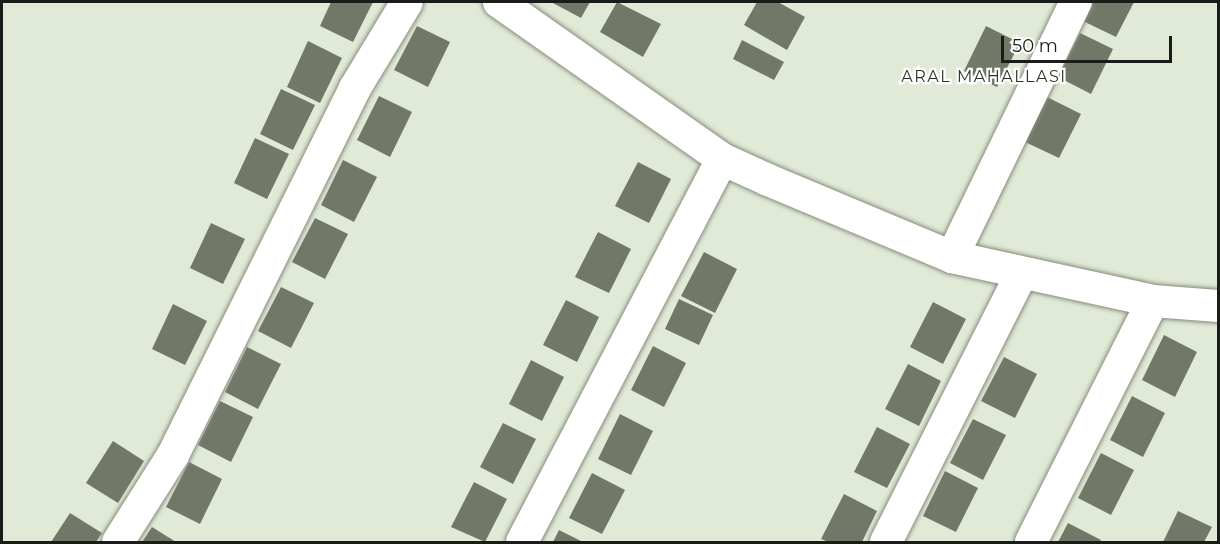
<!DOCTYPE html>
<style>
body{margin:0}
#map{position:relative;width:1220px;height:544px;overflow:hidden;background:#e1ead7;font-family:Montserrat,sans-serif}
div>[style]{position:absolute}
.building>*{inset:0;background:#717868}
.roads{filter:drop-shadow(0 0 2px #858c7c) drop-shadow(0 0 2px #858c7c)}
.minor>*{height:32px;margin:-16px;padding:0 16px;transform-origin:16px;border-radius:16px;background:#fff}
span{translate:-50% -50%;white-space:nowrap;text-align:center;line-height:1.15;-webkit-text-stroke:4.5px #fff;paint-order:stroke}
.neighbourhood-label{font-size:16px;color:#2d3325;letter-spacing:1.5px}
.frame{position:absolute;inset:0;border:3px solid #1a1d17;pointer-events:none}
.scale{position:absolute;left:1001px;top:36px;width:171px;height:27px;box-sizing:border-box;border:3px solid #1a1d17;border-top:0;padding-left:8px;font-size:18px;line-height:21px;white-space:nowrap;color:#1a1d17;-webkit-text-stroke:4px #fff;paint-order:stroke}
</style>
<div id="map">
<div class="building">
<i style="clip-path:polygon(331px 2px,373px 2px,353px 42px,320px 26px)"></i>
<i style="clip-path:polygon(551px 2px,590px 2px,581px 18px)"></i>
<i style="clip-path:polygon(617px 2px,661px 24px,643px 57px,600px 32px)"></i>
<i style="clip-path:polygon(757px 2px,778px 2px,805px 17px,787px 50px,744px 25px)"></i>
<i style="clip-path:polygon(1092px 2px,1134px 2px,1116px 37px,1083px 21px)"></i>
<i style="clip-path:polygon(417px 26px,450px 42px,428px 87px,394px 70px)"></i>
<i style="clip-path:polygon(986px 26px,1020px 43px,997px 87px,964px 71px)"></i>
<i style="clip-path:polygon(1080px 33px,1113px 49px,1091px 94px,1058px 77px)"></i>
<i style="clip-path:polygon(742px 40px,784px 62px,774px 80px,733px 59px)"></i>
<i style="clip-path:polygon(308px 41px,342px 58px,320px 103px,287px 87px)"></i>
<i style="clip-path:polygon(281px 89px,315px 105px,293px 150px,260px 134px)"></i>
<i style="clip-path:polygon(379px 96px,412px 112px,390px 157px,357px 140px)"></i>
<i style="clip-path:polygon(1047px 97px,1081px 114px,1059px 158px,1025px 142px)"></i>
<i style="clip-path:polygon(255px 138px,289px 154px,267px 199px,234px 183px)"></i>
<i style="clip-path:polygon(343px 160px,377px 177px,354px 222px,321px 205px)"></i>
<i style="clip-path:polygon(638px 162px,671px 179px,649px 223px,615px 206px)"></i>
<i style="clip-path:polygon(315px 218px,348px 234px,325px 279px,292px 262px)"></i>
<i style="clip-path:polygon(211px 223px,245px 239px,223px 284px,190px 268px)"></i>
<i style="clip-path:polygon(598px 232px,631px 249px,609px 293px,575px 277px)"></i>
<i style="clip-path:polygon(704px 252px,737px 269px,715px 313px,681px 296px)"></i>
<i style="clip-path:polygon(281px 287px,314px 303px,291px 348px,258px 331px)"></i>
<i style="clip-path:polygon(679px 299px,713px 315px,699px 345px,665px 329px)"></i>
<i style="clip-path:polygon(566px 300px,599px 317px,577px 362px,543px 345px)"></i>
<i style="clip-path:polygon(933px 302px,966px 319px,943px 364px,910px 347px)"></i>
<i style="clip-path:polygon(173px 304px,207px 321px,185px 365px,152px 349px)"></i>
<i style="clip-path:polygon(1164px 335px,1197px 352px,1175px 397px,1142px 380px)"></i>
<i style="clip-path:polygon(653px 346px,686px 363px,664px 407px,631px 390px)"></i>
<i style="clip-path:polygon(247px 347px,281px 364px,258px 409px,225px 392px)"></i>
<i style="clip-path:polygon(1004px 357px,1037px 374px,1015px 418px,981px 401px)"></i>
<i style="clip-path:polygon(531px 360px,564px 377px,542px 421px,509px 404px)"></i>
<i style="clip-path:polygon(908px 364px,941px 381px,919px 426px,885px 409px)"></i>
<i style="clip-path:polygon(1132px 396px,1165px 413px,1143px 457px,1110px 440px)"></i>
<i style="clip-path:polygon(220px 401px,253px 417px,231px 462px,198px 445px)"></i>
<i style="clip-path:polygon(620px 414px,653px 431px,631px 475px,598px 459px)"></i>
<i style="clip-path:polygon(973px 419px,1006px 435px,983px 480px,950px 463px)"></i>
<i style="clip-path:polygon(503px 423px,536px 439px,513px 484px,480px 467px)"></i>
<i style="clip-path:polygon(877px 427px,910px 444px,887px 488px,854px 472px)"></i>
<i style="clip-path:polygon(113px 441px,144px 461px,118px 503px,86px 483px)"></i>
<i style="clip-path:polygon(1101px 453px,1134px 470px,1111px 515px,1078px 498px)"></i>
<i style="clip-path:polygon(189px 462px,222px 479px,200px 524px,166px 507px)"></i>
<i style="clip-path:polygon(945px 471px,978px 488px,956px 532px,923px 516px)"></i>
<i style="clip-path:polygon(592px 473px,625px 490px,602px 534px,569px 518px)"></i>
<i style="clip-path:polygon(474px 482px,507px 499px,485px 542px,451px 527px)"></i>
<i style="clip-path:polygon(844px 494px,877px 511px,862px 542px,829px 542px,821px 539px)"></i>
<i style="clip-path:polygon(1178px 511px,1212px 527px,1204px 542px,1163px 542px)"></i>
<i style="clip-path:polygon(70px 513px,102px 533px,96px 542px,51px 542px)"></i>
<i style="clip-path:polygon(1068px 523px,1101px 540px,1100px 542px,1058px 542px)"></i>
<i style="clip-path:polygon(152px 527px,176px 542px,142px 542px)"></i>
<i style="clip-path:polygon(559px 530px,583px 542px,553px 542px)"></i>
</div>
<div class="roads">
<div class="minor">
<i style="left:499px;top:2px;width:273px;rotate:35.1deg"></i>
<i style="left:722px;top:159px;width:51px;rotate:24.5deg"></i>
<i style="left:768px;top:180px;width:199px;rotate:22.7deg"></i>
<i style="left:952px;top:257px;width:206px;rotate:12.3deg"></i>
<i style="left:1153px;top:301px;width:65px;rotate:4.4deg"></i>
<i style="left:952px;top:257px;width:284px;rotate:-64.1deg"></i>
<i style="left:118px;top:542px;width:103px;rotate:-57.7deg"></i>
<i style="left:173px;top:455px;width:410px;rotate:-63.6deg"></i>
<i style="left:355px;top:88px;width:100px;rotate:-58.8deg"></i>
<i style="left:522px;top:542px;width:432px;rotate:-62.4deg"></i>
<i style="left:886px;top:542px;width:301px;rotate:-63.2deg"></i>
<i style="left:1031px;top:542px;width:270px;rotate:-63.2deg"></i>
</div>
</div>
<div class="neighbourhood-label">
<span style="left:984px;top:77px">ARAL MAHALLASI</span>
</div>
<div class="frame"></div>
<div class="scale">50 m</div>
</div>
